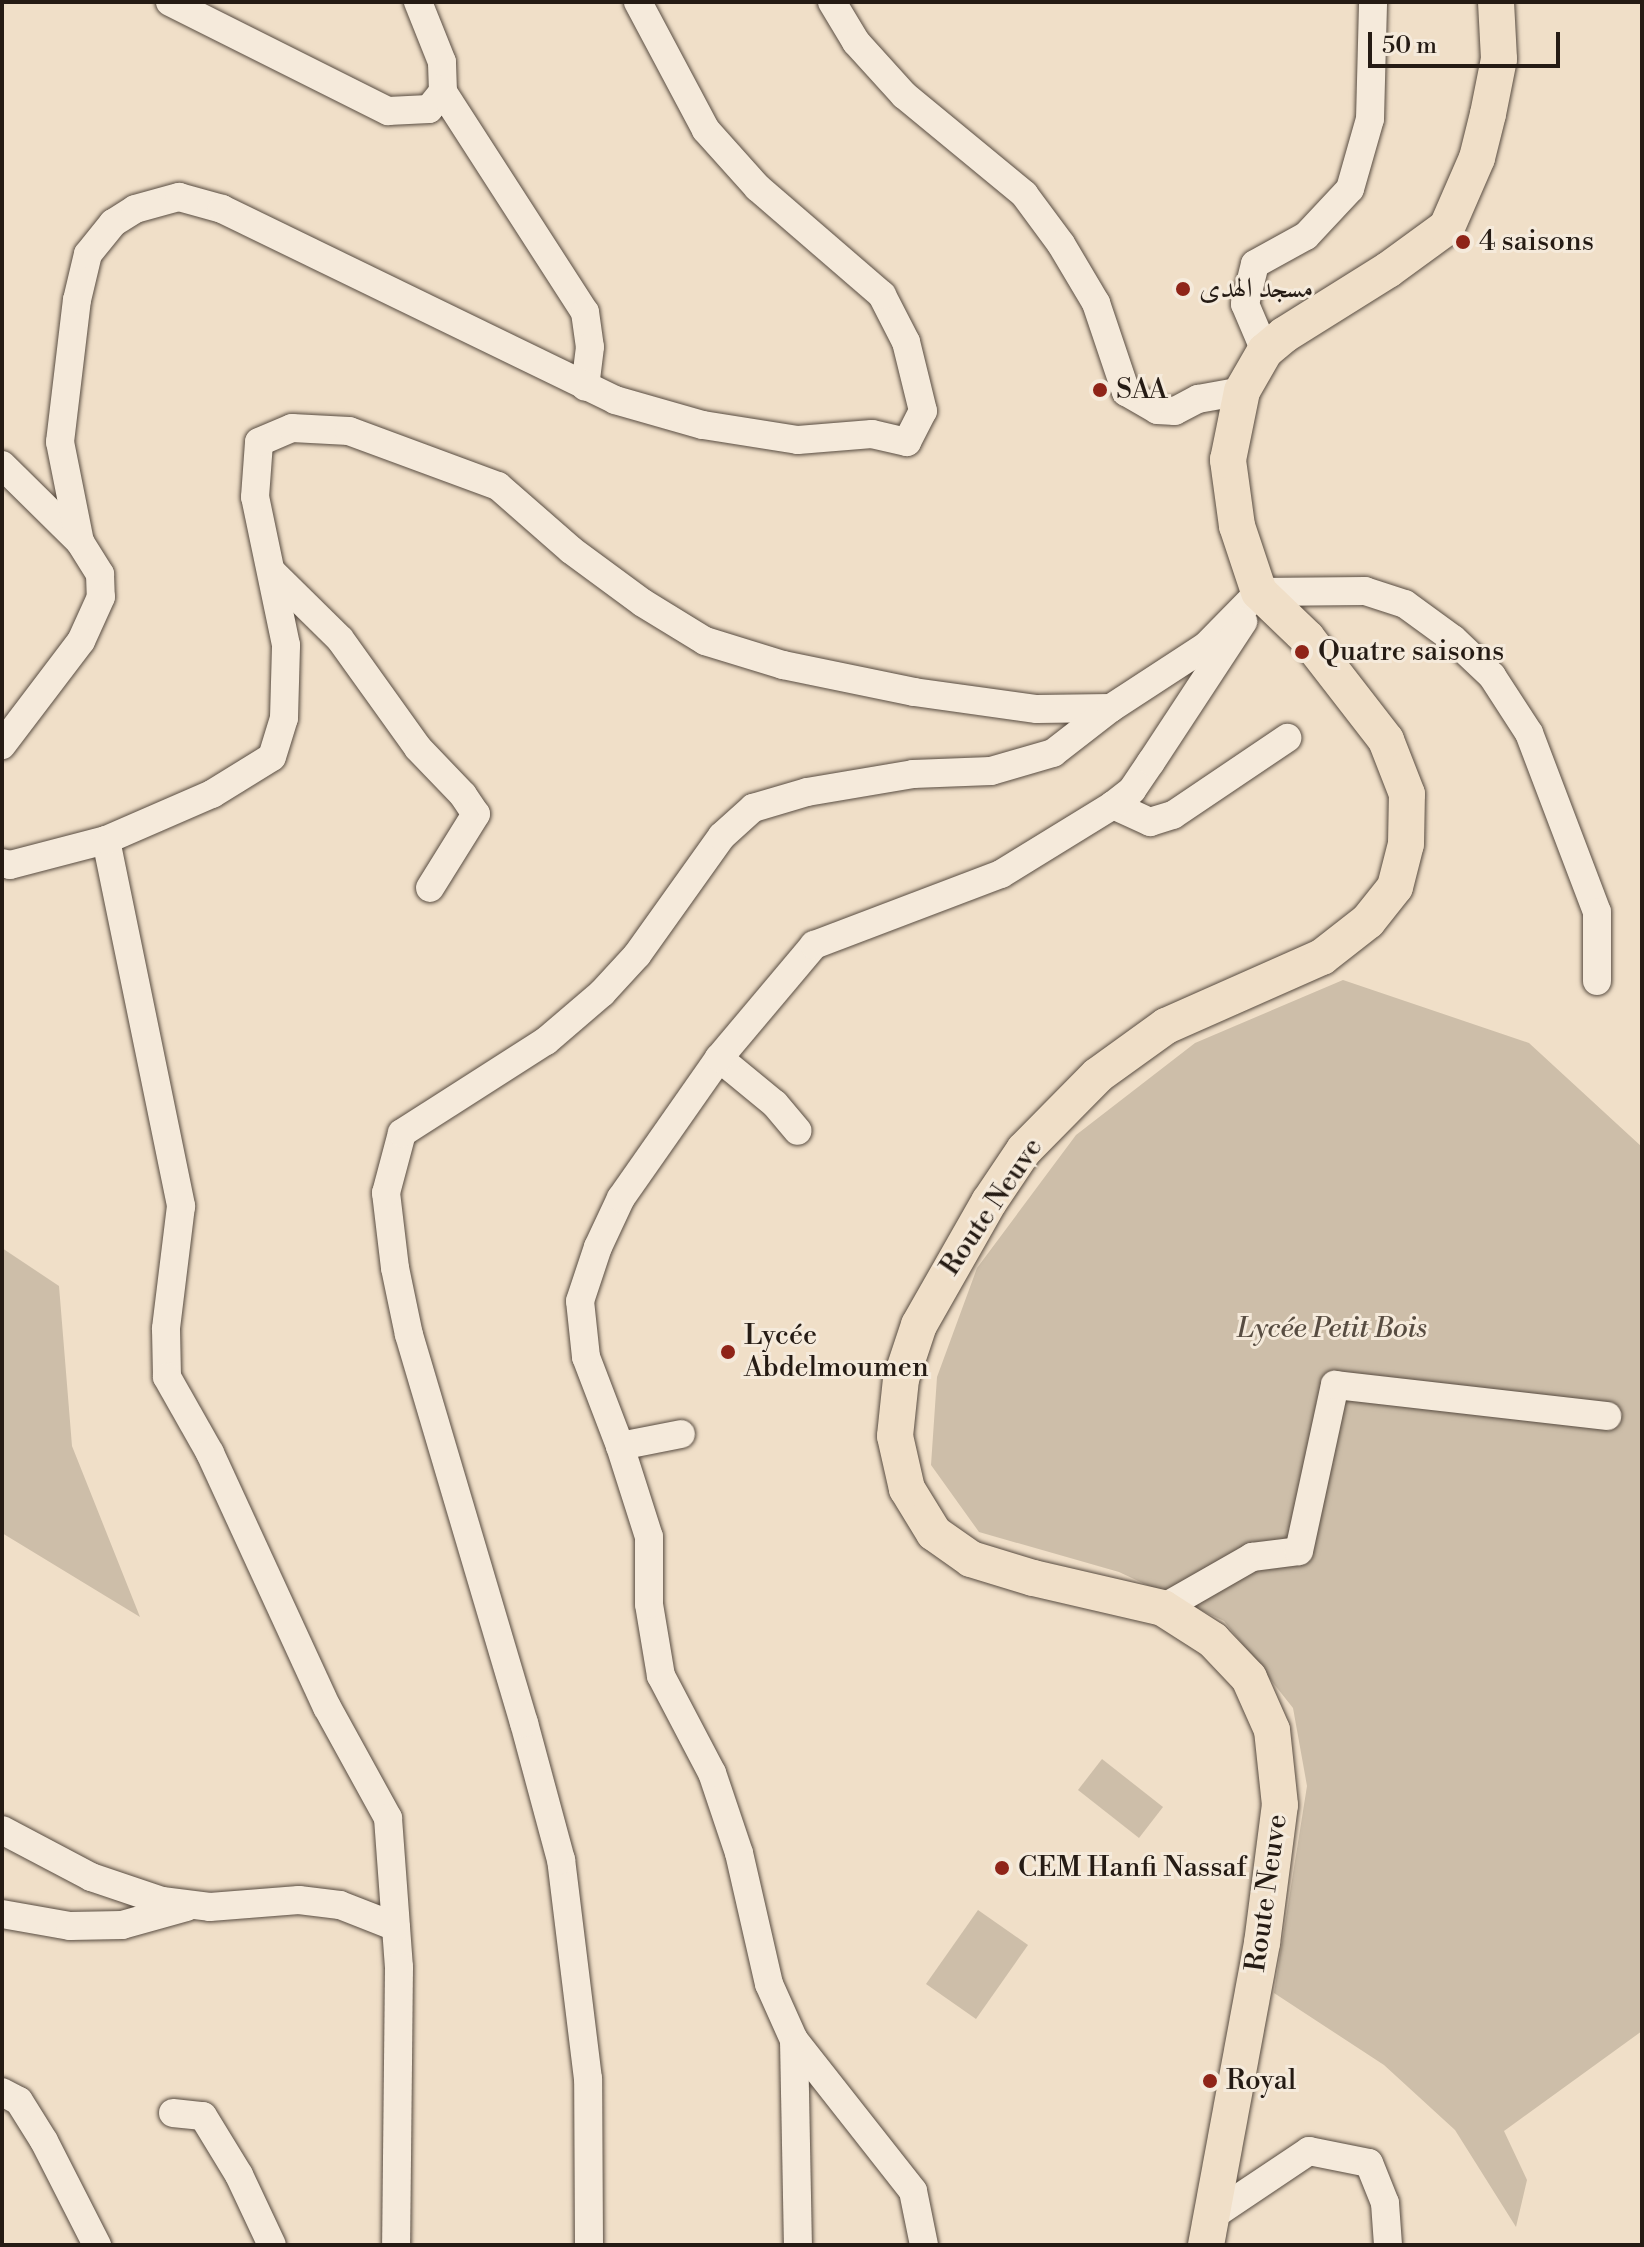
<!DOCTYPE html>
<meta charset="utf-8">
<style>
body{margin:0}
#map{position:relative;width:1644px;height:2247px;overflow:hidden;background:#f0dfc8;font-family:"Libre Bodoni",Amiri,serif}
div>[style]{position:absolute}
.green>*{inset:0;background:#cdbea9}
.roads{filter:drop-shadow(0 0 2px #584c41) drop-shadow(0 0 2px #584c41)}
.minor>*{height:28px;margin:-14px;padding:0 14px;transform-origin:14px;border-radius:14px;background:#f5eadb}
.major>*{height:36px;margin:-18px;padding:0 18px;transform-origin:18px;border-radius:18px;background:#f0dfc8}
.dots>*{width:22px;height:22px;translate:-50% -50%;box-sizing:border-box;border:4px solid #f5eadb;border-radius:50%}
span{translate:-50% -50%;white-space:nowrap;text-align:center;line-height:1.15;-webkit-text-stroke:6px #f5eadb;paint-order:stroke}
.poi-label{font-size:28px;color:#251b14}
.left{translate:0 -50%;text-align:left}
.street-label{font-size:28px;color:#251b14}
.park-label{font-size:28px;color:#574c41;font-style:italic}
.frame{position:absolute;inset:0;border:4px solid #251b14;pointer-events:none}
.scale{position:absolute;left:1368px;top:32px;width:192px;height:36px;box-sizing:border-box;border:4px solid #251b14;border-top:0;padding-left:10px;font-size:24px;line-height:28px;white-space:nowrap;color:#251b14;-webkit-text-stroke:6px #f5eadb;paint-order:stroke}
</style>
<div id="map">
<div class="green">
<i style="clip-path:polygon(1343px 980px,1529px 1043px,1642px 1147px,1642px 2031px,1504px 2131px,1527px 2180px,1516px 2227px,1455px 2130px,1384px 2065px,1274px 1993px,1307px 1786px,1293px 1708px,1224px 1621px,1119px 1572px,979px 1532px,931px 1465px,937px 1377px,977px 1268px,1076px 1135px,1195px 1043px)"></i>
<i style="clip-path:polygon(2px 1248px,59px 1286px,72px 1446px,140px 1617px,2px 1533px)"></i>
<i style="clip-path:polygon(1102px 1759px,1163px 1807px,1139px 1838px,1078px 1790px)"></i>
<i style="clip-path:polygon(978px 1910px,1028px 1945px,976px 2019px,926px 1984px)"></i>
</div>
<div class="roads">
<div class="minor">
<i style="left:170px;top:2px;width:244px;rotate:26.6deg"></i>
<i style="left:388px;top:111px;width:41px;rotate:-2.8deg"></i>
<i style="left:429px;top:109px;width:22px;rotate:-51deg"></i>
<i style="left:443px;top:92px;width:30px;rotate:-92deg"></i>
<i style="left:442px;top:62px;width:65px;rotate:-111.8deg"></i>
<i style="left:832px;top:2px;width:47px;rotate:59deg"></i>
<i style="left:856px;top:42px;width:72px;rotate:47.8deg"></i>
<i style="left:904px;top:95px;width:156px;rotate:39.5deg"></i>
<i style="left:1024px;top:194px;width:62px;rotate:53.5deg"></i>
<i style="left:1061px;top:244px;width:69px;rotate:59.3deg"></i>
<i style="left:1096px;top:303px;width:94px;rotate:71.4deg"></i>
<i style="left:1126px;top:392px;width:36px;rotate:30deg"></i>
<i style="left:1157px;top:410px;width:18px;rotate:3deg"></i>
<i style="left:1175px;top:411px;width:26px;rotate:-28deg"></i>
<i style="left:1198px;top:399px;width:45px;rotate:-10.3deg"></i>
<i style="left:443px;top:92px;width:262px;rotate:57.2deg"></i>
<i style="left:585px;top:312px;width:35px;rotate:82deg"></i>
<i style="left:590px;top:347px;width:40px;rotate:97.1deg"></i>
<i style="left:1265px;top:351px;width:51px;rotate:-113.1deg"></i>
<i style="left:1245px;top:304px;width:41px;rotate:-76deg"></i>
<i style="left:1255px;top:264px;width:58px;rotate:-28.8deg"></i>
<i style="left:1306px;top:236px;width:64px;rotate:-46.9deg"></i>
<i style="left:1350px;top:189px;width:73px;rotate:-74.1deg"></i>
<i style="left:1370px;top:119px;width:117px;rotate:-88.5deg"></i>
<i style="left:2px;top:465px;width:110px;rotate:44.6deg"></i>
<i style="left:80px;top:542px;width:38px;rotate:58deg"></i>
<i style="left:100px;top:574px;width:23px;rotate:88deg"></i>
<i style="left:101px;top:597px;width:48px;rotate:114.4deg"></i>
<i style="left:81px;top:641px;width:131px;rotate:127.2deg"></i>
<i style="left:80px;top:542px;width:102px;rotate:-101.3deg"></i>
<i style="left:60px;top:442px;width:143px;rotate:-83.2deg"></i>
<i style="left:77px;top:300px;width:47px;rotate:-76.6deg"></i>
<i style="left:88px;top:254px;width:40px;rotate:-51deg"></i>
<i style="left:113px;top:223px;width:26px;rotate:-32deg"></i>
<i style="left:135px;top:209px;width:46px;rotate:-15.3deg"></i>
<i style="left:179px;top:197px;width:45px;rotate:15.6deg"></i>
<i style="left:222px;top:209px;width:437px;rotate:25.9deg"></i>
<i style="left:615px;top:400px;width:91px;rotate:15.9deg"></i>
<i style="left:703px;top:425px;width:96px;rotate:9deg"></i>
<i style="left:798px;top:440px;width:74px;rotate:-4.6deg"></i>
<i style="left:872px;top:434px;width:36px;rotate:13deg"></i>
<i style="left:907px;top:442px;width:35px;rotate:-63deg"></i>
<i style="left:923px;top:411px;width:71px;rotate:-103.8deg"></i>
<i style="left:906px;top:342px;width:53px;rotate:-117.1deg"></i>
<i style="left:882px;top:295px;width:164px;rotate:-139.2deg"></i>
<i style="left:758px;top:188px;width:78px;rotate:-131.9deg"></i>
<i style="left:706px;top:130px;width:145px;rotate:-118deg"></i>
<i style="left:272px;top:572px;width:95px;rotate:44.6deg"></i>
<i style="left:340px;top:639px;width:134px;rotate:54.4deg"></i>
<i style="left:418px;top:748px;width:65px;rotate:46.2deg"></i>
<i style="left:463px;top:795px;width:23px;rotate:56deg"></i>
<i style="left:476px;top:814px;width:87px;rotate:121.9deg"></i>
<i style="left:1113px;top:805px;width:41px;rotate:24.7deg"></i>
<i style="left:1150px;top:822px;width:24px;rotate:-17deg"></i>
<i style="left:1173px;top:815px;width:138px;rotate:-34deg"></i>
<i style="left:106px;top:840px;width:374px;rotate:78.4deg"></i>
<i style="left:181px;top:1206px;width:124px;rotate:97deg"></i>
<i style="left:166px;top:1329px;width:48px;rotate:88.8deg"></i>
<i style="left:167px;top:1377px;width:87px;rotate:60.5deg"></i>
<i style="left:210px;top:1453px;width:280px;rotate:65.3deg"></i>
<i style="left:327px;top:1707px;width:127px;rotate:61.2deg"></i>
<i style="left:388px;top:1818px;width:149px;rotate:85.8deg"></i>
<i style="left:399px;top:1967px;width:278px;rotate:90.6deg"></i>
<i style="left:2px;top:863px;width:8px;rotate:14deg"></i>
<i style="left:10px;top:865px;width:99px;rotate:-14.6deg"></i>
<i style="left:106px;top:840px;width:116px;rotate:-23.5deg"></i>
<i style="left:212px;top:794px;width:70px;rotate:-31.7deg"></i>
<i style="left:272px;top:757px;width:41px;rotate:-72.9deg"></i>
<i style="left:284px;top:718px;width:73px;rotate:-88.4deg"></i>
<i style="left:286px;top:645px;width:151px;rotate:-101.8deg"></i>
<i style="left:255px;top:497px;width:55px;rotate:-85.8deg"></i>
<i style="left:259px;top:442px;width:36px;rotate:-23deg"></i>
<i style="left:292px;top:428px;width:57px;rotate:3deg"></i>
<i style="left:349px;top:431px;width:159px;rotate:20.3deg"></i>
<i style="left:498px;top:486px;width:97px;rotate:41.2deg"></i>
<i style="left:571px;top:550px;width:89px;rotate:36.4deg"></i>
<i style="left:643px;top:603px;width:73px;rotate:31.5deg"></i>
<i style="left:705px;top:641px;width:82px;rotate:17.1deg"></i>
<i style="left:783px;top:665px;width:134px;rotate:11.6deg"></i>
<i style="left:914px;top:692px;width:124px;rotate:7.9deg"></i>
<i style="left:1037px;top:709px;width:74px;rotate:-0.8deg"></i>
<i style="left:719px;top:1058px;width:72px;rotate:39.4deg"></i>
<i style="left:775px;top:1104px;width:35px;rotate:50deg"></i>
<i style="left:620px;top:1446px;width:62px;rotate:-11.1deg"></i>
<i style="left:1163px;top:1608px;width:103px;rotate:-29.8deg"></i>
<i style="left:1252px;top:1557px;width:47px;rotate:-7.3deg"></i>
<i style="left:1299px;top:1551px;width:170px;rotate:-77.8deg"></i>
<i style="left:1335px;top:1385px;width:274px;rotate:6.5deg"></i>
<i style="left:2px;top:1830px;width:101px;rotate:27.8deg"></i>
<i style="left:91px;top:1877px;width:75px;rotate:18.7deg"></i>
<i style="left:162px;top:1901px;width:48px;rotate:7.1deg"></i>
<i style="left:210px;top:1907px;width:89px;rotate:-4.5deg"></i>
<i style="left:299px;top:1900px;width:41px;rotate:7deg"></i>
<i style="left:340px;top:1905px;width:60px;rotate:21.4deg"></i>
<i style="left:2px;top:1914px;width:69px;rotate:10deg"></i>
<i style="left:70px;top:1926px;width:52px;rotate:-1.1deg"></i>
<i style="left:122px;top:1925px;width:67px;rotate:-15.5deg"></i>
<i style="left:794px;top:2040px;width:205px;rotate:88.9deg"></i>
<i style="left:2px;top:2092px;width:19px;rotate:28deg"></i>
<i style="left:19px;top:2101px;width:47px;rotate:58deg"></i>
<i style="left:44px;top:2141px;width:117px;rotate:63deg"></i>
<i style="left:173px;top:2113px;width:30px;rotate:6deg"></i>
<i style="left:203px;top:2116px;width:69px;rotate:58.6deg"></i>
<i style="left:239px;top:2175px;width:77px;rotate:64.8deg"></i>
<i style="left:1212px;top:2216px;width:117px;rotate:-33.8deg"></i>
<i style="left:1309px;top:2151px;width:61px;rotate:11.3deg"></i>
<i style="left:1369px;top:2163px;width:43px;rotate:68.2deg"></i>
<i style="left:1385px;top:2203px;width:42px;rotate:85.9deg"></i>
<i style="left:589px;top:2245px;width:166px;rotate:-90.3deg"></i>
<i style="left:588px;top:2079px;width:221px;rotate:-97deg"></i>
<i style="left:561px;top:1860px;width:142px;rotate:-105.1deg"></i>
<i style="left:524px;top:1723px;width:405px;rotate:-106.5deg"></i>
<i style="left:409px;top:1335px;width:68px;rotate:-101.8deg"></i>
<i style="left:395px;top:1268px;width:76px;rotate:-96.8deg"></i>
<i style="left:386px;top:1193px;width:62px;rotate:-75.1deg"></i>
<i style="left:402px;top:1133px;width:171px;rotate:-32.6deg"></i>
<i style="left:546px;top:1041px;width:74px;rotate:-40.6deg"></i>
<i style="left:602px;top:993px;width:52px;rotate:-47.4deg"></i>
<i style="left:637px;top:955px;width:146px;rotate:-54.5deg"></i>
<i style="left:722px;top:836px;width:42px;rotate:-42.1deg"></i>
<i style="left:753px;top:808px;width:56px;rotate:-16.5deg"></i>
<i style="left:807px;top:792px;width:108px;rotate:-9.6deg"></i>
<i style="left:913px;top:774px;width:78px;rotate:-2.2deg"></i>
<i style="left:991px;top:771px;width:65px;rotate:-16.2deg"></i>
<i style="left:1053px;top:753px;width:73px;rotate:-37.8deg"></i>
<i style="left:1111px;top:708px;width:113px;rotate:-33.1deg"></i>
<i style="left:1206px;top:646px;width:76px;rotate:-45.5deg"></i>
<i style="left:1259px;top:592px;width:106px;rotate:-0.5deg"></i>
<i style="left:1365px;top:591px;width:42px;rotate:18deg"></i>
<i style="left:1405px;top:604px;width:59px;rotate:36.1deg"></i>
<i style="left:1453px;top:639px;width:54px;rotate:43.5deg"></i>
<i style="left:1492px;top:676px;width:68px;rotate:57deg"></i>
<i style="left:1529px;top:733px;width:191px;rotate:69.2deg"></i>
<i style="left:1597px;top:912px;width:69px;rotate:90deg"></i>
<i style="left:924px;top:2245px;width:55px;rotate:-101.5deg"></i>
<i style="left:913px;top:2191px;width:192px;rotate:-128.2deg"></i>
<i style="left:794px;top:2040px;width:61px;rotate:-114.1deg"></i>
<i style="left:769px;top:1984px;width:134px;rotate:-102.9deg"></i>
<i style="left:739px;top:1853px;width:84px;rotate:-108.6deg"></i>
<i style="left:712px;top:1773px;width:110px;rotate:-117.7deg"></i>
<i style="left:661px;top:1676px;width:73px;rotate:-99.5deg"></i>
<i style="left:649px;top:1604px;width:67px;rotate:-90deg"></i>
<i style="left:649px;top:1537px;width:96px;rotate:-107.7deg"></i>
<i style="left:620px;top:1446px;width:95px;rotate:-110.9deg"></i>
<i style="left:586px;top:1357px;width:56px;rotate:-96.1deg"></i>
<i style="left:580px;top:1301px;width:57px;rotate:-71.6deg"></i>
<i style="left:598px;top:1247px;width:54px;rotate:-64.9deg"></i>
<i style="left:621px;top:1198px;width:171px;rotate:-55deg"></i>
<i style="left:719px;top:1058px;width:148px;rotate:-49.9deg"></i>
<i style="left:814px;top:945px;width:200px;rotate:-20.8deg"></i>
<i style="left:1001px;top:874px;width:132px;rotate:-31.6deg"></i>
<i style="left:1113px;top:805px;width:24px;rotate:-38deg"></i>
<i style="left:1132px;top:790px;width:34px;rotate:-56deg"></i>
<i style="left:1151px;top:762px;width:168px;rotate:-56.7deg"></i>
</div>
<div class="major">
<i style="left:1206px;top:2245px;width:307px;rotate:-79.5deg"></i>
<i style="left:1262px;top:1943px;width:139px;rotate:-82.6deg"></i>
<i style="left:1280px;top:1805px;width:75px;rotate:-96.1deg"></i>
<i style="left:1272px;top:1730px;width:57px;rotate:-113.9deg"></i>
<i style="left:1249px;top:1678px;width:52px;rotate:-133.5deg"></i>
<i style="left:1213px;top:1640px;width:59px;rotate:-147.4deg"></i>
<i style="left:1163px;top:1608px;width:133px;rotate:-167deg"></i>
<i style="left:1033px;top:1578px;width:65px;rotate:-163deg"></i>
<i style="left:971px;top:1559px;width:45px;rotate:-144.9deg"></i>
<i style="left:934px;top:1533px;width:52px;rotate:-121.5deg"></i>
<i style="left:907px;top:1489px;width:54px;rotate:-102.8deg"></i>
<i style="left:895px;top:1436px;width:57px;rotate:-84deg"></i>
<i style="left:901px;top:1379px;width:57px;rotate:-71.6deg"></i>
<i style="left:919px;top:1325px;width:142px;rotate:-60.4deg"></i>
<i style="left:989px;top:1202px;width:63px;rotate:-56.1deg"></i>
<i style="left:1024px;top:1150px;width:105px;rotate:-45.4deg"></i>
<i style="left:1098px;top:1075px;width:84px;rotate:-35.8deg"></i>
<i style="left:1166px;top:1026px;width:171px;rotate:-23.9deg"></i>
<i style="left:1322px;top:957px;width:58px;rotate:-38deg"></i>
<i style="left:1368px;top:921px;width:43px;rotate:-51.5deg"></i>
<i style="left:1395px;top:887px;width:44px;rotate:-75.7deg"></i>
<i style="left:1406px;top:844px;width:50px;rotate:-88.9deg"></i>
<i style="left:1407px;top:794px;width:58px;rotate:-111.3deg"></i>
<i style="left:1386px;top:740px;width:129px;rotate:-127.8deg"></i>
<i style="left:1307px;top:638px;width:66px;rotate:-136.2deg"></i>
<i style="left:1259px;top:592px;width:70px;rotate:-108.4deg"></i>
<i style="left:1237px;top:526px;width:67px;rotate:-97.8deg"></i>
<i style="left:1228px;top:460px;width:70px;rotate:-78.5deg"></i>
<i style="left:1242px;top:391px;width:46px;rotate:-60.1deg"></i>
<i style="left:1265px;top:351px;width:25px;rotate:-40deg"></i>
<i style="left:1284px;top:335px;width:123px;rotate:-32deg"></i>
<i style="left:1388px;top:270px;width:73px;rotate:-36.1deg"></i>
<i style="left:1447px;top:227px;width:75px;rotate:-66.5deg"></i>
<i style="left:1477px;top:158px;width:45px;rotate:-76deg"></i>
<i style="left:1488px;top:114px;width:56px;rotate:-78.7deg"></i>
<i style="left:1499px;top:59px;width:57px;rotate:-93deg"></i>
</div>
</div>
<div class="dots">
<i style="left:1463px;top:242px;background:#8f2418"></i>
<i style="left:1183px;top:289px;background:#8f2418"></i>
<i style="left:1100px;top:390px;background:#8f2418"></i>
<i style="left:1302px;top:652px;background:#8f2418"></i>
<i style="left:728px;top:1352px;background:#8f2418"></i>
<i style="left:1002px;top:1868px;background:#8f2418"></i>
<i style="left:1210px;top:2081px;background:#8f2418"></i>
</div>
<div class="poi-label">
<span class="left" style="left:1479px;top:242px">4 saisons</span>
<span class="left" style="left:1199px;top:289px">مسجد الهدى</span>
<span class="left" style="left:1116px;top:390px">SAA</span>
<span class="left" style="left:1318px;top:652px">Quatre saisons</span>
<span class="left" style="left:744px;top:1352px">Lycée<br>Abdelmoumen</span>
<span class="left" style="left:1018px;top:1868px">CEM Hanfi Nassaf</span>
<span class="left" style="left:1226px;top:2081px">Royal</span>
</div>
<div class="street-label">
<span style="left:992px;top:1207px;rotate:-56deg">Route Neuve</span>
<span style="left:1267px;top:1893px;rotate:-82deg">Route Neuve</span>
</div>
<div class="park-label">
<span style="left:1332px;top:1329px">Lycée Petit Bois</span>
</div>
<div class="frame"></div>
<div class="scale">50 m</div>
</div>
